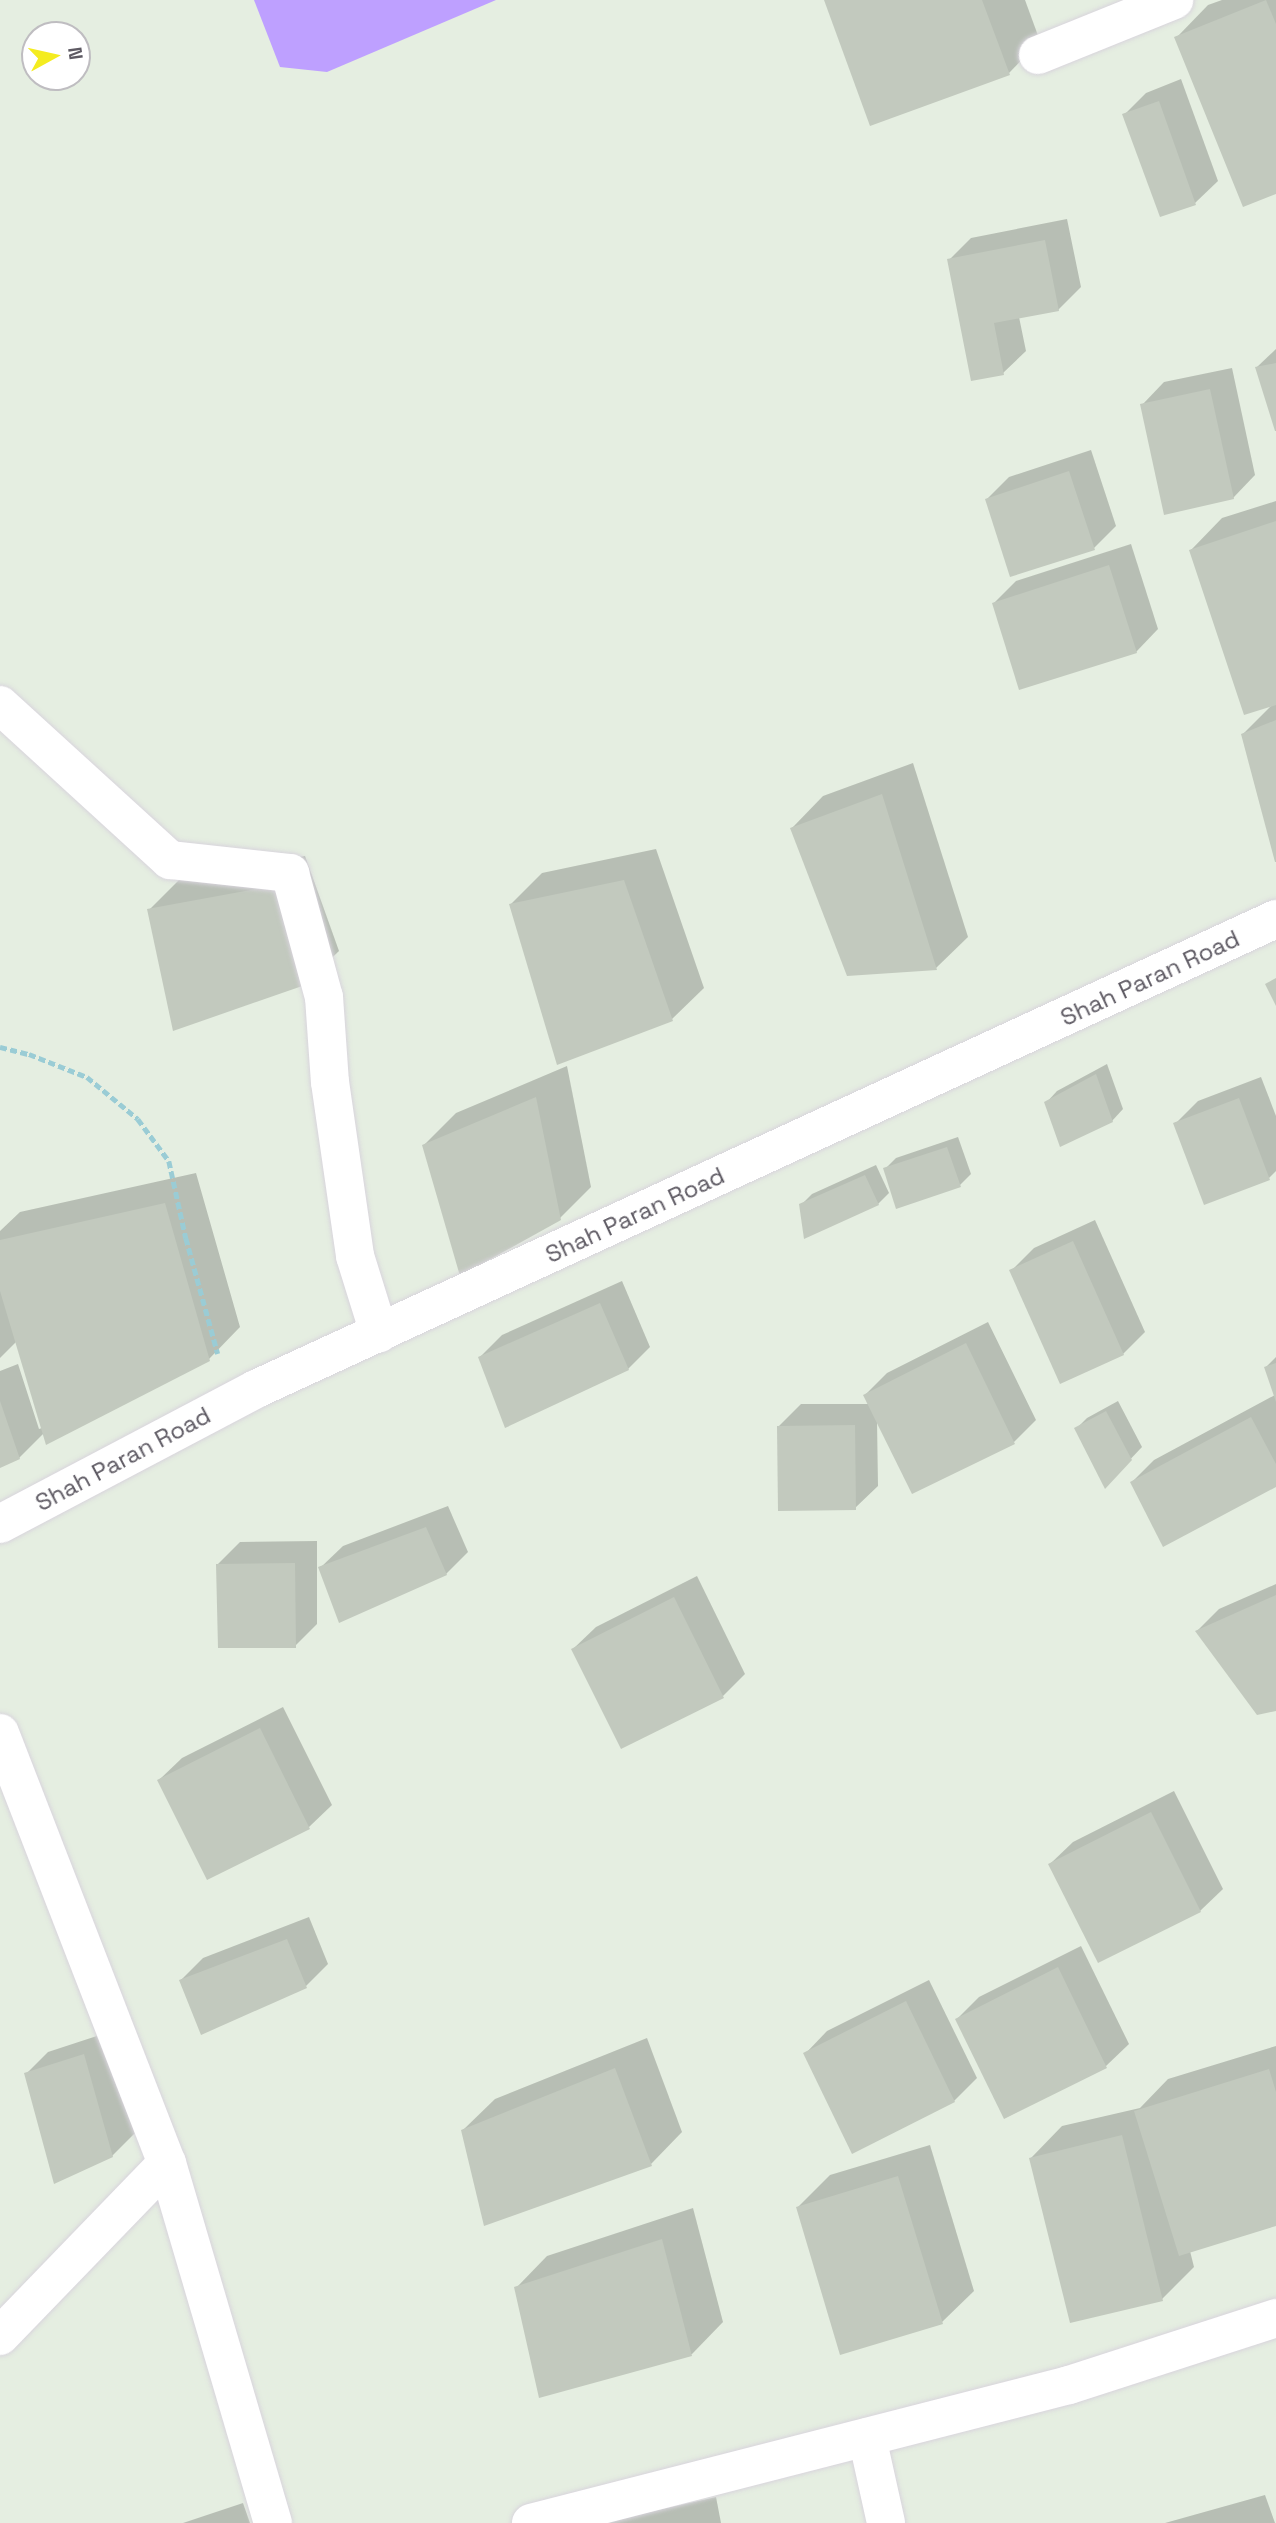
<!DOCTYPE html>
<style>
body{margin:0}
#map{position:relative;width:1276px;height:2523px;overflow:hidden;background:#e5eee1;font-family:"Space Grotesk",sans-serif}
div>[style]{position:absolute}
.water>*{inset:0;background:#bea0ff}
.shadow>*{inset:0;background:#0003}
.building>*{inset:0;background:#c2c9be}
.path>*{height:4.5px;margin-top:-2.25px;transform-origin:0;background:repeating-linear-gradient(90deg,#9accd5 0 7px,transparent 0 10.5px)}
.roads{filter:drop-shadow(0 0 2px #d8d4dc) drop-shadow(0 0 2px #d8d4dc)}
.minor>*{height:38px;margin:-19px;padding:0 19px;transform-origin:19px;border-radius:19px;background:#fff}
span{translate:-50% -50%;white-space:nowrap;text-align:center;line-height:1.15;-webkit-text-stroke:5px #fff;paint-order:stroke}
.street-label{font-size:24px;color:#5e5a63}
.north{position:absolute;left:21px;top:21px;width:70px;height:70px;box-sizing:border-box;background:#fff;border:2px solid #bfbdc1;border-radius:50%;rotate:82deg;font-size:19px;font-weight:700;line-height:28px;text-align:center;color:#5e5a63}
.north::after{content:'';display:block;margin:auto;width:24px;height:32px;background:#f4ec20;clip-path:polygon(50% 0,100% 100%,50% 72%,0 100%)}
</style>
<div id="map">
<div class="water">
<i style="clip-path:polygon(254px 0,496px 0,327px 72px,280px 67px)"></i>
</div>
<div class="shadow">
<i style="clip-path:polygon(826px 0,1025px 0,1040px 41px,1009px 73px)"></i>
<i style="clip-path:polygon(1222px 0,1276px 0,1276px 192px,1177px 37px,1208px 5px)"></i>
<i style="clip-path:polygon(1181px 79px,1218px 181px,1195px 203px,1124px 115px,1146px 93px)"></i>
<i style="clip-path:polygon(1067px 219px,1081px 287px,1058px 310px,1019px 317px,1026px 351px,1003px 373px,949px 260px,971px 238px)"></i>
<i style="clip-path:polygon(1276px 349px,1276px 427px,1257px 367px)"></i>
<i style="clip-path:polygon(1232px 368px,1255px 475px,1233px 498px,1142px 405px,1164px 382px)"></i>
<i style="clip-path:polygon(1091px 450px,1116px 526px,1094px 548px,987px 499px,1009px 477px)"></i>
<i style="clip-path:polygon(1276px 501px,1276px 858px,1243px 734px,1274px 703px,1191px 550px,1222px 518px)"></i>
<i style="clip-path:polygon(1131px 544px,1158px 629px,1136px 652px,994px 603px,1016px 581px)"></i>
<i style="clip-path:polygon(913px 763px,968px 937px,936px 968px,792px 828px,823px 796px)"></i>
<i style="clip-path:polygon(656px 849px,704px 988px,672px 1019px,510px 905px,542px 873px)"></i>
<i style="clip-path:polygon(305px 856px,339px 951px,307px 982px,149px 910px,181px 878px)"></i>
<i style="clip-path:polygon(1107px 1064px,1123px 1109px,1112px 1121px,1046px 1103px,1057px 1091px)"></i>
<i style="clip-path:polygon(567px 1066px,591px 1187px,559px 1219px,424px 1145px,456px 1113px)"></i>
<i style="clip-path:polygon(1261px 1077px,1276px 1116px,1276px 1171px,1269px 1178px,1175px 1124px,1198px 1101px)"></i>
<i style="clip-path:polygon(958px 1137px,971px 1174px,960px 1185px,885px 1169px,896px 1158px)"></i>
<i style="clip-path:polygon(876px 1165px,889px 1193px,878px 1204px,801px 1205px,812px 1194px)"></i>
<i style="clip-path:polygon(196px 1173px,240px 1327px,209px 1359px,44px 1433px,19px 1458px,0 1466px,0 1371px,18px 1364px,39px 1429px,42px 1428px,17px 1341px,0 1358px,0 1231px,20px 1212px)"></i>
<i style="clip-path:polygon(1095px 1220px,1145px 1332px,1123px 1354px,1012px 1270px,1034px 1248px)"></i>
<i style="clip-path:polygon(622px 1281px,650px 1347px,628px 1369px,480px 1357px,502px 1335px)"></i>
<i style="clip-path:polygon(988px 1322px,1036px 1420px,1014px 1442px,877px 1420px,878px 1486px,855px 1508px,778px 1427px,801px 1404px,869px 1404px,865px 1395px,887px 1373px)"></i>
<i style="clip-path:polygon(1276px 1357px,1276px 1485px,1132px 1482px,1154px 1460px,1275px 1395px,1266px 1367px)"></i>
<i style="clip-path:polygon(1118px 1401px,1142px 1447px,1105px 1486px,1076px 1429px,1087px 1418px)"></i>
<i style="clip-path:polygon(448px 1506px,468px 1552px,446px 1574px,320px 1568px,343px 1546px)"></i>
<i style="clip-path:polygon(317px 1541px,317px 1624px,295px 1646px,218px 1564px,240px 1542px)"></i>
<i style="clip-path:polygon(697px 1576px,745px 1674px,723px 1696px,573px 1649px,596px 1627px)"></i>
<i style="clip-path:polygon(1276px 1584px,1276px 1709px,1197px 1631px,1219px 1609px)"></i>
<i style="clip-path:polygon(283px 1707px,332px 1805px,309px 1827px,208px 1878px,159px 1780px,182px 1758px)"></i>
<i style="clip-path:polygon(1174px 1791px,1223px 1889px,1200px 1911px,1050px 1864px,1073px 1842px)"></i>
<i style="clip-path:polygon(309px 1917px,328px 1964px,306px 1986px,181px 1980px,203px 1958px)"></i>
<i style="clip-path:polygon(1081px 1946px,1129px 2044px,1106px 2066px,1005px 2116px,957px 2019px,979px 1997px)"></i>
<i style="clip-path:polygon(929px 1980px,977px 2078px,954px 2101px,805px 2054px,827px 2031px)"></i>
<i style="clip-path:polygon(106px 2033px,135px 2133px,112px 2156px,26px 2074px,48px 2052px)"></i>
<i style="clip-path:polygon(647px 2038px,682px 2132px,651px 2164px,463px 2130px,495px 2099px)"></i>
<i style="clip-path:polygon(1276px 2046px,1276px 2224px,1190px 2251px,1194px 2267px,1162px 2299px,1031px 2158px,1062px 2126px,1140px 2108px,1168px 2079px)"></i>
<i style="clip-path:polygon(930px 2145px,974px 2291px,942px 2322px,798px 2207px,830px 2175px)"></i>
<i style="clip-path:polygon(693px 2208px,723px 2322px,692px 2354px,540px 2396px,516px 2288px,547px 2256px)"></i>
<i style="clip-path:polygon(1265px 2495px,1275px 2523px,1165px 2523px)"></i>
<i style="clip-path:polygon(716px 2497px,721px 2523px,603px 2523px,604px 2522px)"></i>
<i style="clip-path:polygon(243px 2503px,250px 2523px,183px 2523px)"></i>
</div>
<div class="building">
<i style="clip-path:polygon(824px 0,982px 0,1010px 75px,870px 126px)"></i>
<i style="clip-path:polygon(1266px 0,1276px 24px,1276px 194px,1243px 207px,1174px 37px)"></i>
<i style="clip-path:polygon(1159px 101px,1196px 205px,1160px 217px,1122px 114px)"></i>
<i style="clip-path:polygon(1045px 240px,1059px 311px,994px 323px,1004px 375px,971px 381px,947px 259px)"></i>
<i style="clip-path:polygon(1276px 363px,1276px 431px,1275px 431px,1255px 367px)"></i>
<i style="clip-path:polygon(1210px 389px,1234px 499px,1164px 515px,1140px 404px)"></i>
<i style="clip-path:polygon(1069px 471px,1095px 550px,1010px 577px,985px 499px)"></i>
<i style="clip-path:polygon(1276px 521px,1276px 705px,1244px 715px,1189px 550px)"></i>
<i style="clip-path:polygon(1109px 565px,1137px 653px,1019px 690px,992px 603px)"></i>
<i style="clip-path:polygon(1276px 720px,1276px 862px,1275px 862px,1241px 734px)"></i>
<i style="clip-path:polygon(882px 794px,937px 970px,847px 976px,790px 828px)"></i>
<i style="clip-path:polygon(624px 880px,673px 1021px,557px 1065px,509px 904px)"></i>
<i style="clip-path:polygon(273px 886px,308px 984px,173px 1031px,147px 909px)"></i>
<i style="clip-path:polygon(1276px 978px,1276px 1006px,1265px 984px)"></i>
<i style="clip-path:polygon(1096px 1074px,1113px 1122px,1060px 1147px,1044px 1102px)"></i>
<i style="clip-path:polygon(536px 1097px,561px 1220px,460px 1276px,422px 1145px)"></i>
<i style="clip-path:polygon(1239px 1098px,1270px 1180px,1204px 1205px,1173px 1123px)"></i>
<i style="clip-path:polygon(947px 1147px,961px 1187px,896px 1209px,883px 1168px)"></i>
<i style="clip-path:polygon(865px 1175px,879px 1205px,804px 1239px,799px 1204px)"></i>
<i style="clip-path:polygon(165px 1203px,210px 1361px,46px 1445px,0 1291px,0 1240px)"></i>
<i style="clip-path:polygon(1073px 1241px,1124px 1355px,1060px 1384px,1009px 1270px)"></i>
<i style="clip-path:polygon(600px 1303px,629px 1370px,505px 1428px,478px 1357px)"></i>
<i style="clip-path:polygon(966px 1343px,1015px 1444px,912px 1494px,863px 1395px)"></i>
<i style="clip-path:polygon(1276px 1363px,1276px 1402px,1264px 1367px)"></i>
<i style="clip-path:polygon(0 1401px,20px 1459px,0 1468px)"></i>
<i style="clip-path:polygon(1106px 1411px,1132px 1460px,1105px 1489px,1074px 1428px)"></i>
<i style="clip-path:polygon(1251px 1417px,1276px 1464px,1276px 1487px,1163px 1547px,1130px 1482px)"></i>
<i style="clip-path:polygon(855px 1425px,856px 1510px,778px 1511px,777px 1426px)"></i>
<i style="clip-path:polygon(426px 1527px,447px 1575px,339px 1623px,318px 1567px)"></i>
<i style="clip-path:polygon(295px 1563px,296px 1648px,218px 1648px,216px 1564px)"></i>
<i style="clip-path:polygon(1276px 1595px,1276px 1711px,1257px 1715px,1195px 1631px)"></i>
<i style="clip-path:polygon(674px 1597px,724px 1698px,621px 1749px,571px 1649px)"></i>
<i style="clip-path:polygon(260px 1728px,310px 1829px,207px 1880px,157px 1780px)"></i>
<i style="clip-path:polygon(1151px 1812px,1201px 1912px,1098px 1963px,1048px 1864px)"></i>
<i style="clip-path:polygon(287px 1939px,307px 1988px,201px 2035px,179px 1980px)"></i>
<i style="clip-path:polygon(1058px 1967px,1107px 2068px,1004px 2119px,955px 2019px)"></i>
<i style="clip-path:polygon(906px 2001px,955px 2102px,852px 2154px,803px 2053px)"></i>
<i style="clip-path:polygon(84px 2054px,113px 2157px,54px 2184px,24px 2073px)"></i>
<i style="clip-path:polygon(615px 2068px,652px 2166px,484px 2226px,461px 2130px)"></i>
<i style="clip-path:polygon(1269px 2069px,1276px 2092px,1276px 2226px,1179px 2256px,1134px 2111px)"></i>
<i style="clip-path:polygon(1122px 2135px,1163px 2301px,1070px 2323px,1029px 2158px)"></i>
<i style="clip-path:polygon(898px 2176px,943px 2324px,840px 2355px,796px 2207px)"></i>
<i style="clip-path:polygon(662px 2239px,692px 2356px,539px 2398px,514px 2287px)"></i>
</div>
<div class="path">
<i style="left:0;top:1047px;width:30px;rotate:14deg"></i>
<i style="left:29px;top:1054px;width:62px;rotate:21.6deg"></i>
<i style="left:87px;top:1077px;width:66px;rotate:39.5deg"></i>
<i style="left:138px;top:1119px;width:52px;rotate:53.6deg"></i>
<i style="left:169px;top:1161px;width:79px;rotate:77.6deg"></i>
<i style="left:186px;top:1238px;width:120px;rotate:74.6deg"></i>
</div>
<div class="roads">
<div class="minor">
<i style="left:1038px;top:55px;width:147px;rotate:-22deg"></i>
<i style="left:0;top:705px;width:230px;rotate:42.4deg"></i>
<i style="left:170px;top:860px;width:121px;rotate:6.2deg"></i>
<i style="left:290px;top:873px;width:129px;rotate:74.7deg"></i>
<i style="left:324px;top:997px;width:85px;rotate:86deg"></i>
<i style="left:330px;top:1082px;width:176px;rotate:81.8deg"></i>
<i style="left:355px;top:1256px;width:81px;rotate:72.7deg"></i>
<i style="left:0;top:1524px;width:289px;rotate:-27.8deg"></i>
<i style="left:256px;top:1389px;width:1123px;rotate:-24.74deg"></i>
<i style="left:0;top:1733px;width:461px;rotate:68.8deg"></i>
<i style="left:167px;top:2163px;width:375px;rotate:73.6deg"></i>
<i style="left:0;top:2336px;width:240px;rotate:-46deg"></i>
<i style="left:867px;top:2437px;width:88px;rotate:77.5deg"></i>
<i style="left:531px;top:2523px;width:555px;rotate:-14.39deg"></i>
<i style="left:1069px;top:2385px;width:218px;rotate:-17.9deg"></i>
</div>
</div>
<div class="street-label">
<span style="left:1150px;top:978px;rotate:-25deg">Shah Paran Road</span>
<span style="left:635px;top:1215px;rotate:-25deg">Shah Paran Road</span>
<span style="left:123px;top:1459px;rotate:-28deg">Shah Paran Road</span>
</div>
<div class="north">N</div>
</div>
